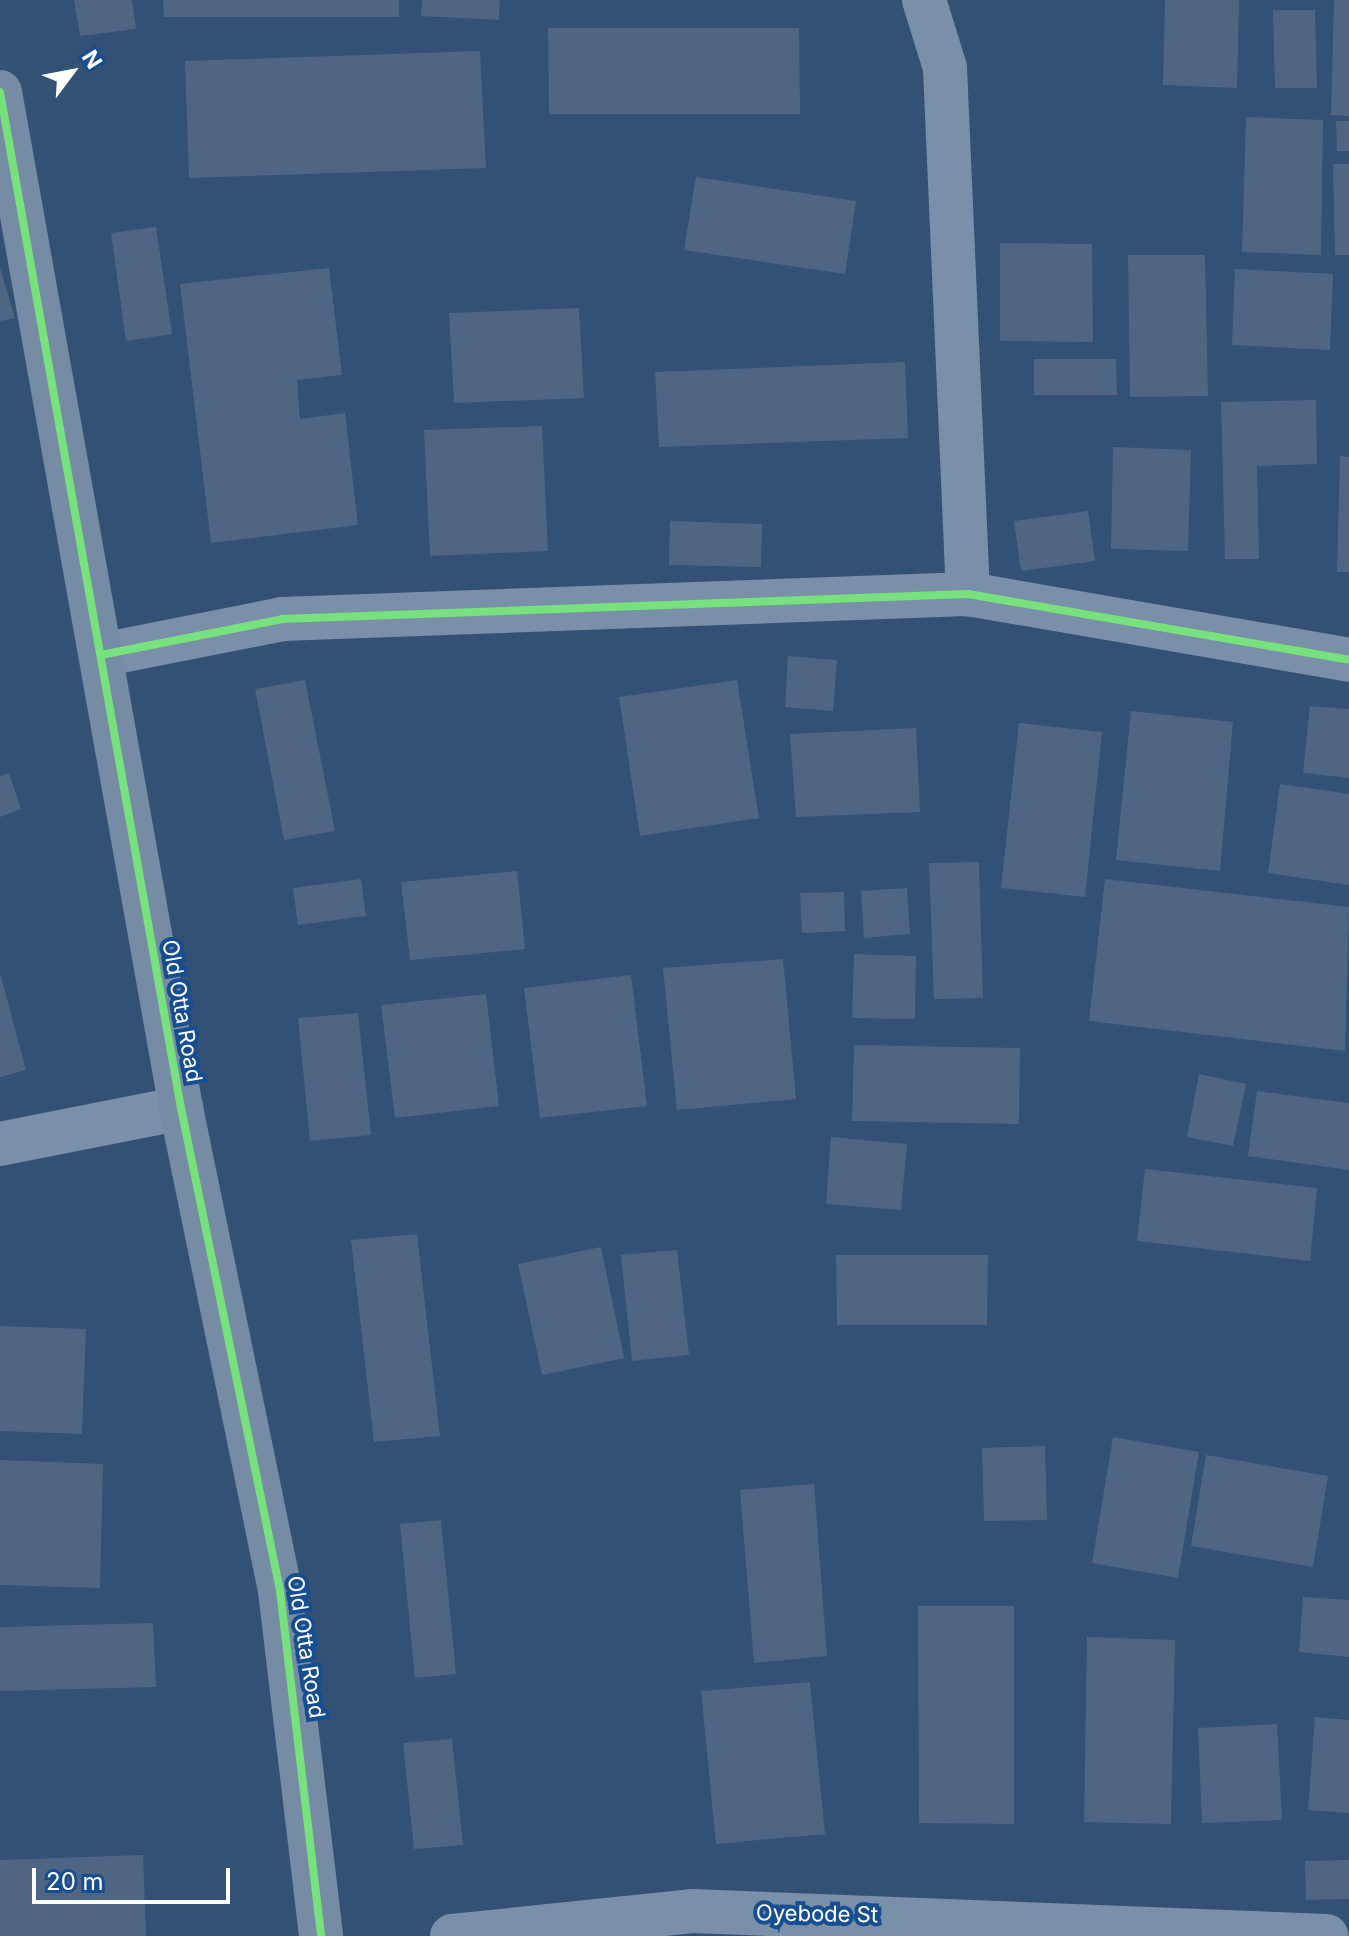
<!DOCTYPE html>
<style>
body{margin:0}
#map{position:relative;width:1349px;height:1936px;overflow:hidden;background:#325175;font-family:Inter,sans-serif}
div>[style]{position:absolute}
.building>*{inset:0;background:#4e6683}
.street>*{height:44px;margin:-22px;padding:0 22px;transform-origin:22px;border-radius:22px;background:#7a90a8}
.secondary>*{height:44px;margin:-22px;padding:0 22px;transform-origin:22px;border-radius:22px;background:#768ca4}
.cycleway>*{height:8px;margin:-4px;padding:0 4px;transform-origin:4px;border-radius:4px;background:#77e17e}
span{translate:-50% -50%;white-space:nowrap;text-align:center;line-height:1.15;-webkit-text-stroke:8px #164e91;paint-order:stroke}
.street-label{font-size:22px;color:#fff}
.north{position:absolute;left:32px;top:32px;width:80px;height:80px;-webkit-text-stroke:6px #164e91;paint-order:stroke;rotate:58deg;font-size:22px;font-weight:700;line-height:32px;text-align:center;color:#fff}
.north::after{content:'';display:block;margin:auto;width:28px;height:36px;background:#fff;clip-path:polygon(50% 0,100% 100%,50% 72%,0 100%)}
.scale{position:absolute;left:32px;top:1868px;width:198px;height:36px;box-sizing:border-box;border:4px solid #fff;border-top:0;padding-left:10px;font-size:24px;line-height:28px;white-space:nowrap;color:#fff;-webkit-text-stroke:6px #164e91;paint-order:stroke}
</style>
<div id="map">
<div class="building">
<i style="clip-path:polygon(74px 0,132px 0,136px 29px,80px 36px)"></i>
<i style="clip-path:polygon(163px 0,399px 0,399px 17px,164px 17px)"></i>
<i style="clip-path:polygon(422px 0,500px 0,499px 20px,421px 16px)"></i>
<i style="clip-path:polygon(1165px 0,1239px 0,1237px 88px,1163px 85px)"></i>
<i style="clip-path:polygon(1334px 0,1349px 0,1349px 116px,1331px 115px)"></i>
<i style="clip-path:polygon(1273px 10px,1315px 10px,1317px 88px,1275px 88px)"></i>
<i style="clip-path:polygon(548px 28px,799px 28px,800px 114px,549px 114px)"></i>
<i style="clip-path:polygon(480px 51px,486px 168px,189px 178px,185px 61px)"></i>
<i style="clip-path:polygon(1246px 117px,1323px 120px,1321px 255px,1242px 252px)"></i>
<i style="clip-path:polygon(1336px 121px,1349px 121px,1349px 151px,1337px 151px)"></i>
<i style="clip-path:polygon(1333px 164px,1349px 164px,1349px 255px,1335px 255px)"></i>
<i style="clip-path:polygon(696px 177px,856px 201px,845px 274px,684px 250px)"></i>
<i style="clip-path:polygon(156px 227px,172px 334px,126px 341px,111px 233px)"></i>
<i style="clip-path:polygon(1000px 243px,1092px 244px,1093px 342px,1000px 341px)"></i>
<i style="clip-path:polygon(1128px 255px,1205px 255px,1208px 396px,1130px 397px)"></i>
<i style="clip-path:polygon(0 268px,15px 318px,0 321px)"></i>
<i style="clip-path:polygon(329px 268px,342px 375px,297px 380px,300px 419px,345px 413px,358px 525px,211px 543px,180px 284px)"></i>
<i style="clip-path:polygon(1235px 269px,1333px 274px,1330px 350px,1232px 345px)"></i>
<i style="clip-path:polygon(579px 308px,584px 398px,454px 403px,449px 313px)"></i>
<i style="clip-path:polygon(1034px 359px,1116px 359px,1117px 395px,1034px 395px)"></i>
<i style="clip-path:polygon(905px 362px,908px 438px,659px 447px,655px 372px)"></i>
<i style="clip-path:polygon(1316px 400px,1317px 464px,1257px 466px,1259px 559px,1225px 559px,1221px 402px)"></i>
<i style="clip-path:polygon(542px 426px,548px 551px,430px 556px,424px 430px)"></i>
<i style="clip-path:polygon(1113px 447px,1191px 450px,1188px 551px,1111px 549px)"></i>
<i style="clip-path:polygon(1340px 456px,1349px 457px,1349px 572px,1337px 572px)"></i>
<i style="clip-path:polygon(1088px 511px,1095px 561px,1021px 571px,1014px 521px)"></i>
<i style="clip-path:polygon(670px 521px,762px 524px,761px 567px,669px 565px)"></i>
<i style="clip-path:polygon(788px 656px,837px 660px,833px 711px,785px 707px)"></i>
<i style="clip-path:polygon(305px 680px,335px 831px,284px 840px,255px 689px)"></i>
<i style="clip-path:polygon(737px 680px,759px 818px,640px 836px,619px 697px)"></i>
<i style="clip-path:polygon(1310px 706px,1349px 709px,1349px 778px,1303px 773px)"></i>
<i style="clip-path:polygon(1131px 711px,1233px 722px,1220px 871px,1116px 860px)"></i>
<i style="clip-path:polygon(1019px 723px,1102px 732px,1085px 897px,1001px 888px)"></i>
<i style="clip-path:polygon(916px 728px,920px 812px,796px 817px,790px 734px)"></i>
<i style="clip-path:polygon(9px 773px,21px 809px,0 817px,0 776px)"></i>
<i style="clip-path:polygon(1280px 784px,1349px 794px,1349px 885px,1268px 873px)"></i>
<i style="clip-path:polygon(979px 862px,983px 998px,934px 999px,929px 863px)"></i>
<i style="clip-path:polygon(517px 871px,525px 949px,410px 960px,401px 882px)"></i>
<i style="clip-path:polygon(361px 879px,366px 916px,298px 925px,293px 888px)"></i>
<i style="clip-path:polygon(1105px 879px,1349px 907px,1345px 1051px,1089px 1021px)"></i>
<i style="clip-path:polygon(907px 888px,910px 934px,864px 938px,861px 891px)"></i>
<i style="clip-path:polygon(844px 892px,845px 931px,802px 933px,800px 893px)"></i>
<i style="clip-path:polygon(854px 954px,916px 956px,915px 1019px,852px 1018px)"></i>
<i style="clip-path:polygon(783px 959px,796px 1099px,677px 1110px,663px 968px)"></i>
<i style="clip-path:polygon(0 973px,26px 1070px,0 1077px)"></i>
<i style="clip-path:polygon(631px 975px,647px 1106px,540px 1118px,524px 988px)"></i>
<i style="clip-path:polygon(486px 994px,499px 1106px,395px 1118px,381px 1005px)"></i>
<i style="clip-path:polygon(358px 1013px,371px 1135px,310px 1141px,298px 1018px)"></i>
<i style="clip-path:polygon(854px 1045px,1020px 1048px,1019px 1124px,852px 1121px)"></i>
<i style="clip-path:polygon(1199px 1074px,1246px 1084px,1233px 1146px,1187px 1137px)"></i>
<i style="clip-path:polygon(1257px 1091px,1349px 1103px,1349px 1170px,1248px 1156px)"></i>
<i style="clip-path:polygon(831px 1137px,907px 1144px,901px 1210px,826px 1204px)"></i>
<i style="clip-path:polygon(1145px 1169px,1317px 1188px,1310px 1261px,1137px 1241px)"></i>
<i style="clip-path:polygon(417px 1234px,440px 1436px,374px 1442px,351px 1240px)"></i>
<i style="clip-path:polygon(601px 1247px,624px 1358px,542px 1375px,518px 1264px)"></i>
<i style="clip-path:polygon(677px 1250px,689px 1355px,632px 1361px,621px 1255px)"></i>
<i style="clip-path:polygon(836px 1255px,988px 1255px,987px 1325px,837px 1325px)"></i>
<i style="clip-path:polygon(0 1326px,86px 1329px,82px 1434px,0 1431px)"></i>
<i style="clip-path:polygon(1113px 1437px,1199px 1452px,1178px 1578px,1092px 1563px)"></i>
<i style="clip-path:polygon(1045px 1446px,1047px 1520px,984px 1521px,982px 1448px)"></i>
<i style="clip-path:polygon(1206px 1455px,1328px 1476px,1313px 1567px,1191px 1546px)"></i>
<i style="clip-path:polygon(0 1460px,103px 1464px,100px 1588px,0 1585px)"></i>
<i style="clip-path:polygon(814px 1484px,827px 1656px,754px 1663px,740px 1490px)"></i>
<i style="clip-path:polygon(441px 1520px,456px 1674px,415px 1678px,400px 1524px)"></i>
<i style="clip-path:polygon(1303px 1597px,1349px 1600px,1349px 1657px,1299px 1652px)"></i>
<i style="clip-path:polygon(918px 1606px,1014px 1606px,1014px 1824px,919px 1823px)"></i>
<i style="clip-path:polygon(153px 1623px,156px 1687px,0 1691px,0 1627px)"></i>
<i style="clip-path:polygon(1087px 1637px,1175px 1640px,1171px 1824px,1084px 1822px)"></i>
<i style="clip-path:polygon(810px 1682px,825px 1834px,716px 1844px,701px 1691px)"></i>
<i style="clip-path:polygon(1315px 1717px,1349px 1720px,1349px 1813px,1308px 1810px)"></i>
<i style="clip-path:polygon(1277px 1724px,1282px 1820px,1202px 1823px,1198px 1728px)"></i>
<i style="clip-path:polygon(452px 1739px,463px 1845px,414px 1849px,403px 1743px)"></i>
<i style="clip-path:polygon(143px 1855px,146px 1936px,0 1936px,0 1860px)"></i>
<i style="clip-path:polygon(1349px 1860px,1349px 1899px,1306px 1900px,1305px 1861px)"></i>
</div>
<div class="street">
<i style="left:924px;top:0;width:71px;rotate:72.8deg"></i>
<i style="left:945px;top:68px;width:527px;rotate:87.5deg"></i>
<i style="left:101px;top:655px;width:185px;rotate:-11.2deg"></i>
<i style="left:282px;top:619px;width:686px;rotate:-2.09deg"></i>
<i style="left:968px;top:594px;width:387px;rotate:9.8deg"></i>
<i style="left:0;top:1144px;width:185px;rotate:-11.2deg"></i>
<i style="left:452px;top:1936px;width:241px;rotate:-5.9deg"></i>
<i style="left:692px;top:1911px;width:635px;rotate:2.25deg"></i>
</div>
<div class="secondary">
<i style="left:0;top:92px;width:1032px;rotate:79.9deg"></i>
<i style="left:181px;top:1108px;width:493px;rotate:78.4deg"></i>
<i style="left:280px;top:1591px;width:347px;rotate:83.2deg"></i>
</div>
<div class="cycleway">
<i style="left:0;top:92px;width:1032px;rotate:79.9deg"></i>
<i style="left:181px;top:1108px;width:493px;rotate:78.4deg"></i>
<i style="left:280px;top:1591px;width:347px;rotate:83.2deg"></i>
<i style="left:101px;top:655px;width:185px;rotate:-11.2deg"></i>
<i style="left:282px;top:619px;width:686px;rotate:-2.09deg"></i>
<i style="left:968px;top:594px;width:387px;rotate:9.8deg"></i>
</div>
<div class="street-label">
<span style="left:182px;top:1011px;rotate:80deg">Old Otta Road</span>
<span style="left:306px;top:1647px;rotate:81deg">Old Otta Road</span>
<span style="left:817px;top:1914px;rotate:1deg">Oyebode St</span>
</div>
<div class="north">N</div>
<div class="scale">20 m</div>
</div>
